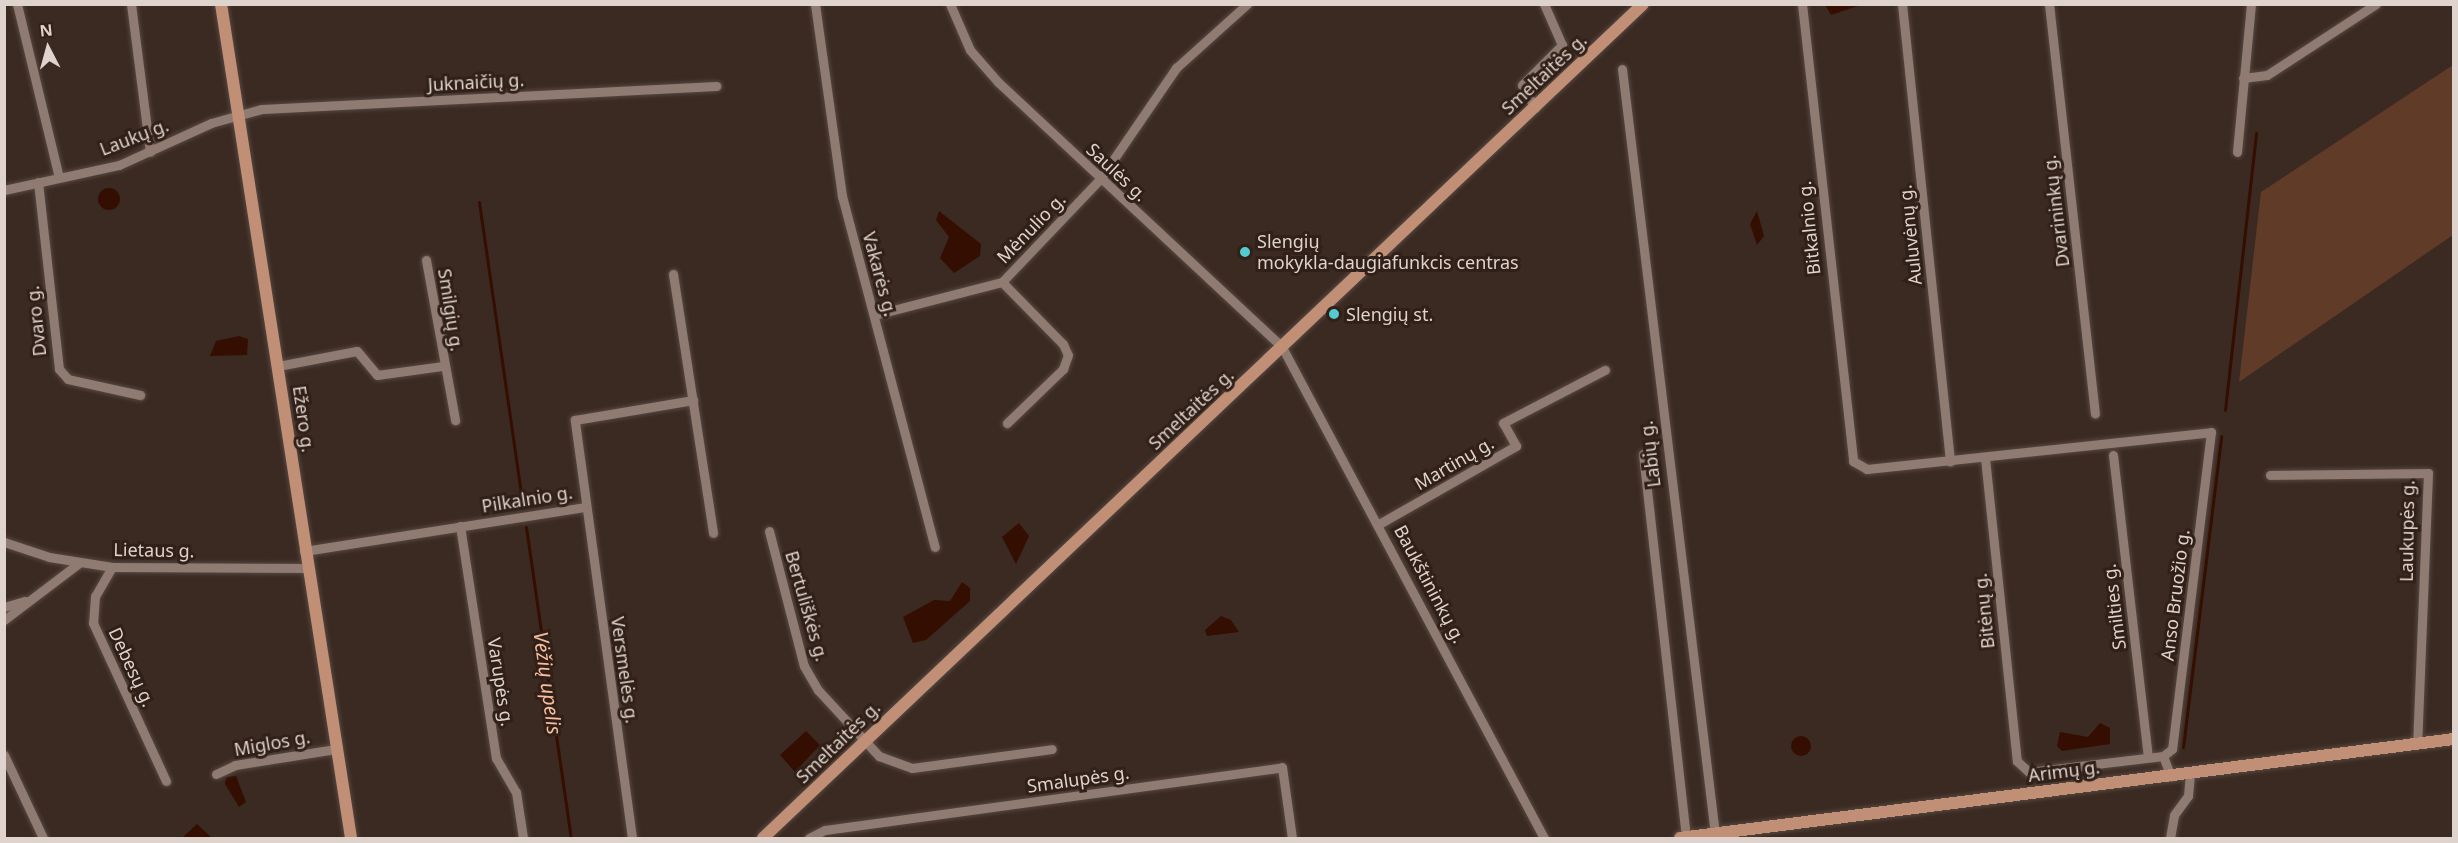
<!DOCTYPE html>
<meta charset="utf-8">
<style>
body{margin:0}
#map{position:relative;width:2458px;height:843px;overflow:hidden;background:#3b2a22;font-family:"Noto Sans",sans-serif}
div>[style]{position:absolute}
.green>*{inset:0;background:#603b28}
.water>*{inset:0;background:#340e00}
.round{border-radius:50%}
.stream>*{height:3px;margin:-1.5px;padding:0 1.5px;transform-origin:1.5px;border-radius:1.5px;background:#340e00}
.roads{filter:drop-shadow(0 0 2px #564841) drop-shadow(0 0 2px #564841)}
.minor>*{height:9px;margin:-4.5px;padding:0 4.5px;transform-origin:4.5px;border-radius:4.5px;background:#8f7b72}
.major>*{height:12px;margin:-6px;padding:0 6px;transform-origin:6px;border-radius:6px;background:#c08f76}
.dots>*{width:16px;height:16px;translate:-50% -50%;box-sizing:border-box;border:3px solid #302018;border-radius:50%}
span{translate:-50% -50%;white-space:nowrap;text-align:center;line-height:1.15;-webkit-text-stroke:6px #302018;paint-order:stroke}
.street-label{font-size:18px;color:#ded3cd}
.poi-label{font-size:18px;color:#ded3cd}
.left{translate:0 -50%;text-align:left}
.water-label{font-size:20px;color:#f8bd9f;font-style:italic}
.frame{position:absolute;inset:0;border:6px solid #ded3cd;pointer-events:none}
.north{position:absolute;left:18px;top:18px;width:60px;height:60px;-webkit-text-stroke:4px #302018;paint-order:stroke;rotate:354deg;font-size:16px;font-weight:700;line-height:24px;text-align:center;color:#ded3cd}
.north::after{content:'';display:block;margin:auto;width:21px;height:27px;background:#ded3cd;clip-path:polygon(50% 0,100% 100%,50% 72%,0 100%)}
</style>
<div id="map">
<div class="green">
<i style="clip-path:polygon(2453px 65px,2453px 235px,2239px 382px,2261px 192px)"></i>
</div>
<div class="water">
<i style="clip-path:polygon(1825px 5px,1858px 5px,1858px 6px,1831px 15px)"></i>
<i class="round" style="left:98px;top:188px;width:22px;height:22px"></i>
<i style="clip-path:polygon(939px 211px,981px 244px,980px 256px,954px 273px,940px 258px,949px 237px,936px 220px)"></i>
<i style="clip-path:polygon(1757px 211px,1764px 236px,1757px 245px,1750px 224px)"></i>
<i style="clip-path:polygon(239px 336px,248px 339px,247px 355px,210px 356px,216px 341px)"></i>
<i style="clip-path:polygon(1019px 523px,1029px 536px,1016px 564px,1002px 537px)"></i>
<i style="clip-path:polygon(962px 582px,970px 588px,970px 601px,926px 640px,913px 643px,903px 617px,934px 600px,950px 601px)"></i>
<i style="clip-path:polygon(1221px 616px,1231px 620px,1239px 632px,1207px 636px,1205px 630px)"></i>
<i style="clip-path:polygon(2100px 723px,2110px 728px,2110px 744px,2062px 751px,2057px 746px,2060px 732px,2088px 737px)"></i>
<i style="clip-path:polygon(806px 731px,820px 745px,795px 772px,780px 755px)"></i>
<i class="round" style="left:1791px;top:736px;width:20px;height:20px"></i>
<i style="clip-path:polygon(236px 776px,246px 802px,239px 807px,225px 784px,226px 777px)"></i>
<i style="clip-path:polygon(197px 824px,211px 837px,226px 838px,182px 838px)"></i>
</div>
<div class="stream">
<i style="left:479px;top:202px;width:309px;rotate:81.8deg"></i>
<i style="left:2225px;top:410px;width:279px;rotate:-83.6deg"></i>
<i style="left:526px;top:527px;width:314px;rotate:81.8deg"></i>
<i style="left:2183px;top:747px;width:313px;rotate:-83deg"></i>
</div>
<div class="roads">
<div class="minor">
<i style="left:17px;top:4px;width:178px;rotate:76.4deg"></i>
<i style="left:131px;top:4px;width:149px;rotate:82.7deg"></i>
<i style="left:815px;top:4px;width:194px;rotate:82deg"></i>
<i style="left:842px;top:196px;width:363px;rotate:75.2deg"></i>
<i style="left:950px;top:4px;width:50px;rotate:66.5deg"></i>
<i style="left:970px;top:50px;width:43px;rotate:48.8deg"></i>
<i style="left:998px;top:82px;width:388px;rotate:43deg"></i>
<i style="left:1282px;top:347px;width:557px;rotate:61.92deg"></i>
<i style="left:1802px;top:4px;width:460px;rotate:83.6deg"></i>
<i style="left:1853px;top:461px;width:16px;rotate:30deg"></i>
<i style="left:1867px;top:469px;width:346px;rotate:-6.1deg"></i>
<i style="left:2211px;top:432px;width:319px;rotate:97deg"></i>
<i style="left:2172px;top:749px;width:11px;rotate:142deg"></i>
<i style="left:1902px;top:4px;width:460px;rotate:84deg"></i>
<i style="left:2049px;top:4px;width:412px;rotate:83.6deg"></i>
<i style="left:1622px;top:69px;width:771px;rotate:83.07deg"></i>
<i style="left:2243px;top:78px;width:24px;rotate:-7deg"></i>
<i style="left:2267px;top:75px;width:130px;rotate:-33.1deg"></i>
<i style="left:1535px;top:108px;width:26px;rotate:-119deg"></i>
<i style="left:1522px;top:85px;width:57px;rotate:-45deg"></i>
<i style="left:1562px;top:45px;width:45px;rotate:-113.7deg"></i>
<i style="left:2237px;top:152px;width:149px;rotate:-84.6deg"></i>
<i style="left:38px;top:182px;width:188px;rotate:83.6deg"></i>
<i style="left:59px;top:369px;width:13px;rotate:48deg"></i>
<i style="left:68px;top:379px;width:74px;rotate:12.5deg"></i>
<i style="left:4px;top:190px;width:118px;rotate:-12.3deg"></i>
<i style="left:119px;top:165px;width:101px;rotate:-24.5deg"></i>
<i style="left:211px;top:123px;width:53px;rotate:-15.4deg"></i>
<i style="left:262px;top:109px;width:455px;rotate:-2.9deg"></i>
<i style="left:426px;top:260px;width:163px;rotate:79.7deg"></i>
<i style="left:673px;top:274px;width:262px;rotate:81.2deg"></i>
<i style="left:1002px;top:282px;width:87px;rotate:45.5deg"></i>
<i style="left:1063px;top:344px;width:12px;rotate:66deg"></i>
<i style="left:1068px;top:355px;width:15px;rotate:110deg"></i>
<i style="left:1063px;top:369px;width:78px;rotate:136deg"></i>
<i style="left:874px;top:315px;width:132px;rotate:-14.5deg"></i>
<i style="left:1002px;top:282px;width:142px;rotate:-46.4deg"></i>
<i style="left:1100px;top:179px;width:135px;rotate:-55.6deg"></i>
<i style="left:1176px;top:68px;width:96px;rotate:-42deg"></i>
<i style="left:278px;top:366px;width:80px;rotate:-10.8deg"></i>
<i style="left:357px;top:351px;width:31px;rotate:50deg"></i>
<i style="left:377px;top:375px;width:67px;rotate:-7.8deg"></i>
<i style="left:1643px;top:454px;width:386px;rotate:83.6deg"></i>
<i style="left:2113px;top:455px;width:303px;rotate:83.4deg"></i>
<i style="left:1985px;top:458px;width:305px;rotate:84deg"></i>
<i style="left:2017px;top:761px;width:16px;rotate:43deg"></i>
<i style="left:2029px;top:772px;width:135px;rotate:-6.8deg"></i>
<i style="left:2163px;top:756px;width:22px;rotate:69deg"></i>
<i style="left:2270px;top:475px;width:158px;rotate:-0.7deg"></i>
<i style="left:2428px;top:473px;width:271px;rotate:92.3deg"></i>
<i style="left:1379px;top:524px;width:158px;rotate:-29.7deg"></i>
<i style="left:1516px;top:446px;width:26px;rotate:-119deg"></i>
<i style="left:1503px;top:423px;width:115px;rotate:-27.5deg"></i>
<i style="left:460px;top:526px;width:235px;rotate:81.2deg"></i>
<i style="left:496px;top:758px;width:39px;rotate:60deg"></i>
<i style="left:516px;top:792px;width:47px;rotate:81.3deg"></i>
<i style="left:769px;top:531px;width:139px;rotate:75.5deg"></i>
<i style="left:804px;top:666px;width:28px;rotate:60deg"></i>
<i style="left:818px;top:690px;width:90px;rotate:47.3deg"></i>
<i style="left:879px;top:756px;width:35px;rotate:20deg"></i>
<i style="left:912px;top:768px;width:141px;rotate:-7.7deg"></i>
<i style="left:4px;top:542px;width:47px;rotate:18.4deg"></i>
<i style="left:49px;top:557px;width:64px;rotate:9deg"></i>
<i style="left:112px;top:567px;width:195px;rotate:0.3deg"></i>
<i style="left:304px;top:551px;width:284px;rotate:-8.9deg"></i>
<i style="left:112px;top:567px;width:34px;rotate:120deg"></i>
<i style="left:95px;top:596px;width:27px;rotate:94deg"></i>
<i style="left:93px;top:623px;width:174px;rotate:65.2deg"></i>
<i style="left:4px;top:607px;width:22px;rotate:-16deg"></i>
<i style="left:4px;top:620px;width:94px;rotate:-37.2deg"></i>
<i style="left:4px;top:755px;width:92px;rotate:64.8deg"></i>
<i style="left:216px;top:774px;width:21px;rotate:-25deg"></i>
<i style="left:235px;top:765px;width:102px;rotate:-9deg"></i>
<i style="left:632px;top:838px;width:422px;rotate:-97.8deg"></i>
<i style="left:575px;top:420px;width:120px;rotate:-9.6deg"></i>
<i style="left:809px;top:838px;width:18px;rotate:-27deg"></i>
<i style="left:825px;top:830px;width:461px;rotate:-7.8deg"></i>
<i style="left:1282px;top:767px;width:72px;rotate:82deg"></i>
<i style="left:2170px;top:838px;width:23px;rotate:-80deg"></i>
<i style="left:2174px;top:815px;width:24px;rotate:-54deg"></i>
<i style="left:2188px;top:796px;width:22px;rotate:-85deg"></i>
</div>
<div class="major">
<i style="left:221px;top:4px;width:844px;rotate:81.14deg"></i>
<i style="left:763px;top:838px;width:1212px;rotate:-43.46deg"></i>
<i style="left:1680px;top:838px;width:780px;rotate:-7.29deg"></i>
</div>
</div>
<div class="dots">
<i style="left:1245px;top:252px;background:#52ccd0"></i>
<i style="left:1334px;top:314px;background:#52ccd0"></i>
</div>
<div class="street-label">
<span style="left:1544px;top:74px;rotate:-43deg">Smeltaitės g.</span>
<span style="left:476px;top:82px;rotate:-3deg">Juknaičių g.</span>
<span style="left:134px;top:137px;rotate:-21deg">Laukų g.</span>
<span style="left:1117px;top:172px;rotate:43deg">Saulės g.</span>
<span style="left:2056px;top:211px;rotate:-97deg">Dvarininkų g.</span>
<span style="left:1031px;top:228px;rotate:-46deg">Mėnulio g.</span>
<span style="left:1809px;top:228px;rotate:-96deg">Bitkalnio g.</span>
<span style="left:1910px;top:235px;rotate:-96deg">Auluvėnų g.</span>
<span style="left:880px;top:274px;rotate:75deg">Vakarės g.</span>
<span style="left:451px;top:310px;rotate:81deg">Smilgių g.</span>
<span style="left:36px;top:321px;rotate:-96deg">Dvaro g.</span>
<span style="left:1191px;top:409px;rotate:-43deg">Smeltaitės g.</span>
<span style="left:304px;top:419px;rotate:82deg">Ežero g.</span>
<span style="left:1650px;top:454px;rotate:-97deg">Labių g.</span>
<span style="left:1454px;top:463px;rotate:-30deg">Martinų g.</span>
<span style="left:527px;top:499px;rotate:-9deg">Pilkalnio g.</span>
<span style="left:2407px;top:531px;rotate:-89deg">Laukupės g.</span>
<span style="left:154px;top:550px;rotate:1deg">Lietaus g.</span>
<span style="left:1430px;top:584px;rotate:62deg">Baukštininkų g.</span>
<span style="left:2175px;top:595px;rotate:-83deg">Anso Bruožio g.</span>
<span style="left:807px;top:606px;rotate:74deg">Bertuliškės g.</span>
<span style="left:2114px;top:607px;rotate:-97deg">Smilties g.</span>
<span style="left:1984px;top:611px;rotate:-96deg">Bitėnų g.</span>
<span style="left:132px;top:667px;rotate:65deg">Debesų g.</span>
<span style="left:625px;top:670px;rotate:82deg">Versmelės g.</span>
<span style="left:501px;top:682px;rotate:81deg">Varupės g.</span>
<span style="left:838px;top:742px;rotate:-44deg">Smeltaitės g.</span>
<span style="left:272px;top:743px;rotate:-10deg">Miglos g.</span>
<span style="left:2064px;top:771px;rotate:-7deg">Arimų g.</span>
<span style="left:1078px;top:779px;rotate:-8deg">Smalupės g.</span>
</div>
<div class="poi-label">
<span class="left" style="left:1257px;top:252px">Slengių<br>mokykla-daugiafunkcis centras</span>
<span class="left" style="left:1346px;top:314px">Slengių st.</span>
</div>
<div class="water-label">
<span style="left:548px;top:683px;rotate:82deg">Vėžių upelis</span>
</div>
<div class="frame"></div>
<div class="north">N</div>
</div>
